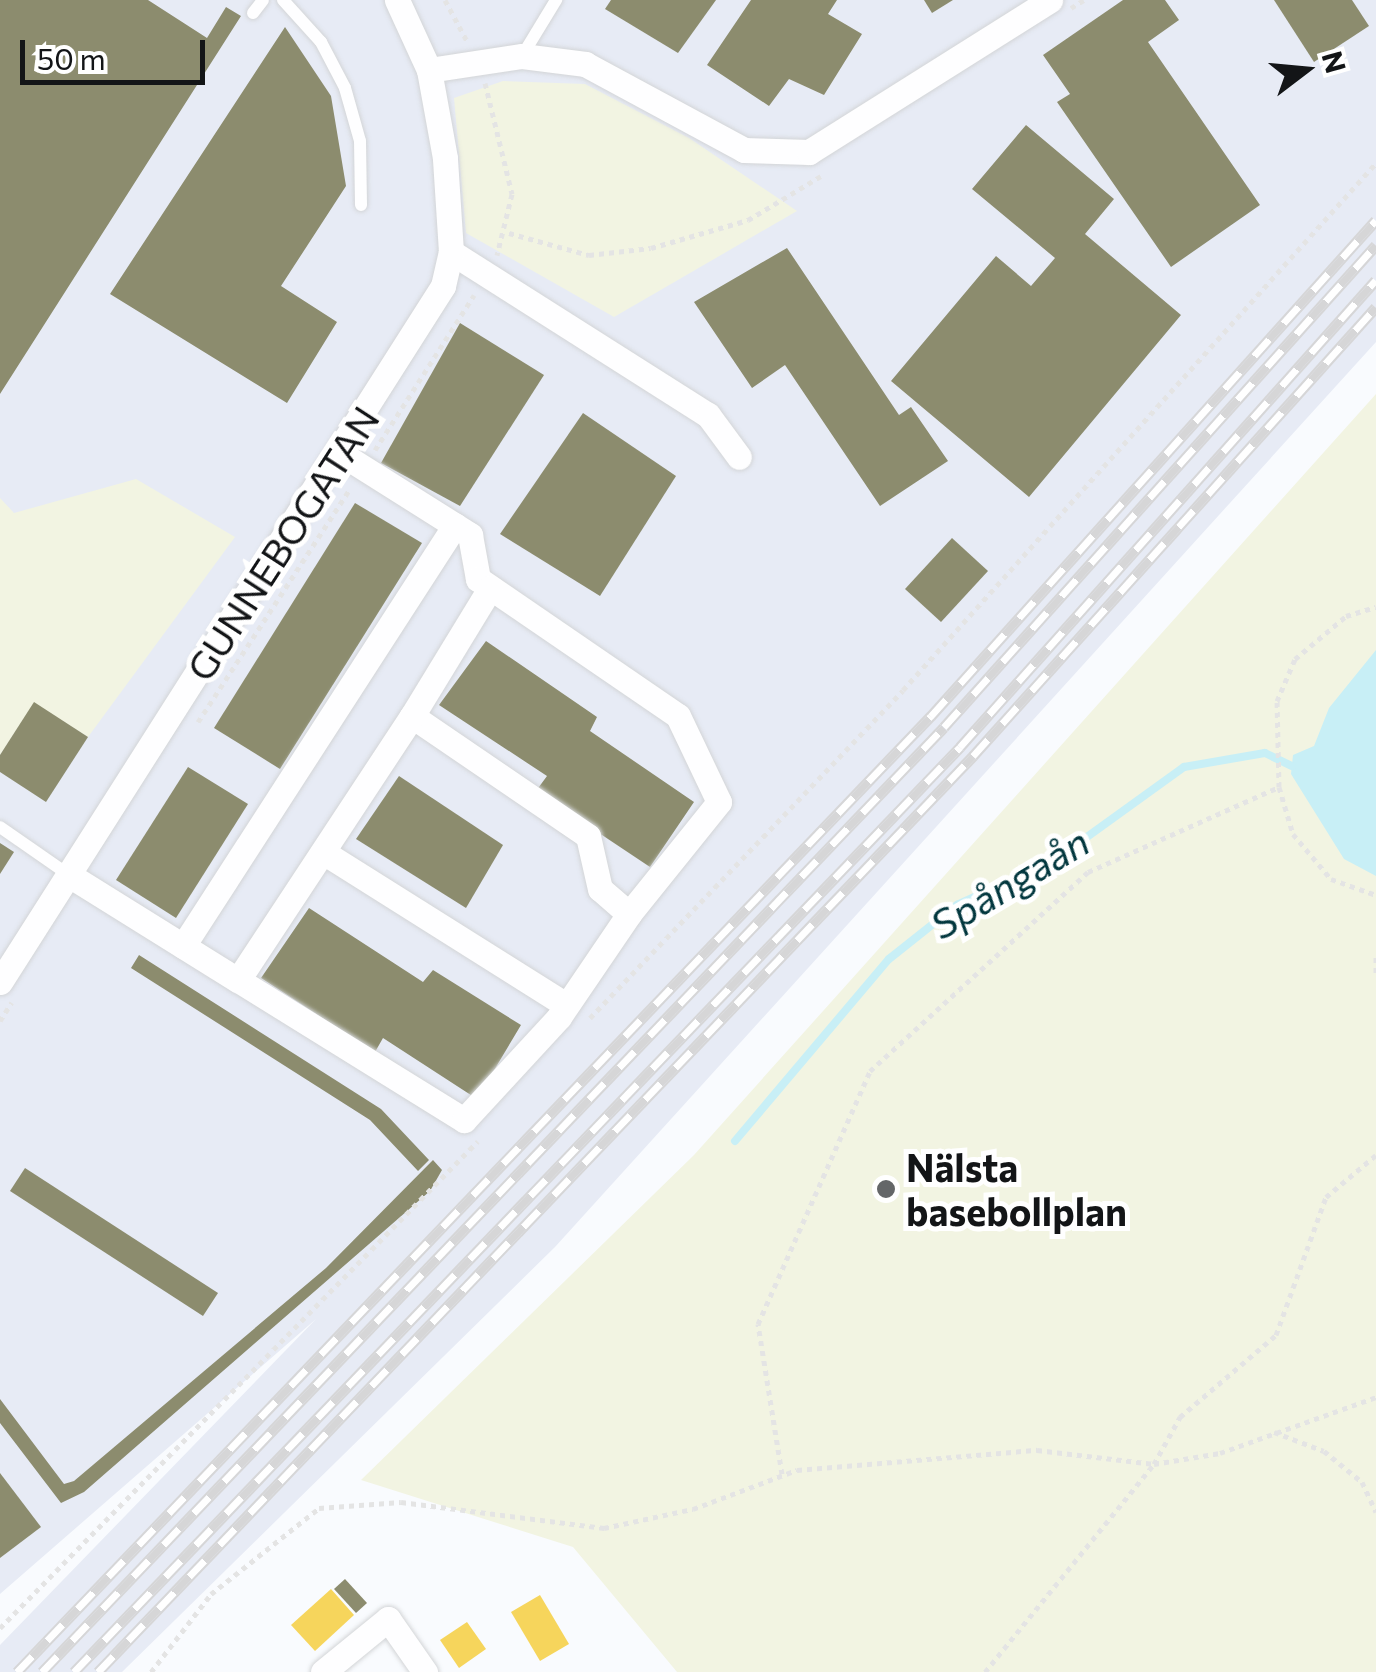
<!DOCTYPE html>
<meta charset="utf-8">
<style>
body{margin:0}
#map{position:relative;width:1376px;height:1672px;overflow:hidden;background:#f9fbfe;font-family:Commissioner,sans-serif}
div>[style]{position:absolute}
.built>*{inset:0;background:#e7ebf5}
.green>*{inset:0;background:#f2f4e2}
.water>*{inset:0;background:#c8eff6}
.homes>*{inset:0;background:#f6d55c}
.industry>*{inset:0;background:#8c8c6e}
.stream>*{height:8px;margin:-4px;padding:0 4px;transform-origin:4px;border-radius:4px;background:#c8eff6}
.path>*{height:5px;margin-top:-2.5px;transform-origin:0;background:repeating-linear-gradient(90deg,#e4e4e4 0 5px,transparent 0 10px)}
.roads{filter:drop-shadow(0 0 2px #d3d5d7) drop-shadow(0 0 2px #d3d5d7)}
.lane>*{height:12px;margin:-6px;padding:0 6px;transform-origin:6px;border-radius:6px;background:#fefeff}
.street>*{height:25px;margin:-12.5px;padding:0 12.5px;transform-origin:12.5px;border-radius:12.5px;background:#fefeff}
.rail>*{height:11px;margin-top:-5.5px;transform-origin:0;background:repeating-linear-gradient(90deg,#fff 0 22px,#d6d6d7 0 44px);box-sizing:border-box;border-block:2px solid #d6d6d7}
.dots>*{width:28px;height:28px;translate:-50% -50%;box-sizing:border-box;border:5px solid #fff;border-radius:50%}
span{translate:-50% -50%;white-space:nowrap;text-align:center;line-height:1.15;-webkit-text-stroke:10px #fff;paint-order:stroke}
.street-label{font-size:38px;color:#131517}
.poi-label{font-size:38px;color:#131517;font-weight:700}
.left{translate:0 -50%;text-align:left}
.water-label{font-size:40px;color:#02373e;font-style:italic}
.north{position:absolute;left:1256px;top:20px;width:100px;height:100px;-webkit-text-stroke:8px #fff;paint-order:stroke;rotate:74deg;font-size:28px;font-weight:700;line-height:40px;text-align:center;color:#131517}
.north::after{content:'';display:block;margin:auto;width:35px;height:45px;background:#131517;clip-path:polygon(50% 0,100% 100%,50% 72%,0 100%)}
.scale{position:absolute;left:20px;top:40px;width:185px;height:45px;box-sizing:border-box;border:5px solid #131517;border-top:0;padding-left:12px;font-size:30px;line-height:35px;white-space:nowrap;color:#131517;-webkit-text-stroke:8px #fff;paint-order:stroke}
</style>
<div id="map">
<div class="built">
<i style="clip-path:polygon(0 0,1376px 0,1376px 342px,555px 1247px,122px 1672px,0 1672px,0 1645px,316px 1319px,0 1594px)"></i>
</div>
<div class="green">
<i style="clip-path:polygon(503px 81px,585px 84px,689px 138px,797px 211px,614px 317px,466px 233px,454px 98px)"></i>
<i style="clip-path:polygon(1376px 394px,1376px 1672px,677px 1672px,573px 1547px,361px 1480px,694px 1155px)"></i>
<i style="clip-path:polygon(136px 479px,235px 537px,88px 737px,34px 703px,0 755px,0 498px,14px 513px)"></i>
</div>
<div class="water">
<i style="clip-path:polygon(1376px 650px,1376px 876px,1344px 859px,1291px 774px,1293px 755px,1314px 746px,1329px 708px)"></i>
</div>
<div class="homes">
<i style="clip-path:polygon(331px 1589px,354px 1615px,315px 1651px,291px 1625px)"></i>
<i style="clip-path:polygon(540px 1595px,569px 1644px,540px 1661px,511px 1612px)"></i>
<i style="clip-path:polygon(467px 1622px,486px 1649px,459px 1668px,440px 1640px)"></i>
</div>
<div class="industry">
<i style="clip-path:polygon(0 0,148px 0,207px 38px,226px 7px,241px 16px,0 394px)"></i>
<i style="clip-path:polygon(611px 0,716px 0,678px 53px,605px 9px)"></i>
<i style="clip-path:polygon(751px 0,837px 0,828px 14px,862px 34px,824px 95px,789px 79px,769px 106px,707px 65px)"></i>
<i style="clip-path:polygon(924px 0,953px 0,932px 13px)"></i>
<i style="clip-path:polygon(1123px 0,1165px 0,1179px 20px,1148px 42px,1260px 205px,1171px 267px,1057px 102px,1070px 94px,1043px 55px)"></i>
<i style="clip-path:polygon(1274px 0,1352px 0,1369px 26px,1314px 62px)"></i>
<i style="clip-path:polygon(285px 27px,331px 96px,346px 186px,281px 286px,337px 322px,287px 403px,110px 294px)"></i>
<i style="clip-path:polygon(1026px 125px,1114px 199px,1085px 234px,1181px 315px,1029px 497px,891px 381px,996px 256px,1031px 286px,1055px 258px,972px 189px)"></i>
<i style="clip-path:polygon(787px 248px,899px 415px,911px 407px,948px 461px,880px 506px,785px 365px,752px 388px,694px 302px)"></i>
<i style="clip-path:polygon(460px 323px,544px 375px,460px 506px,381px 463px)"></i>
<i style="clip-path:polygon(583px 413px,676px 476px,600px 596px,500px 534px)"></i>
<i style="clip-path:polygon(355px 503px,422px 543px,280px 769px,214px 728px)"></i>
<i style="clip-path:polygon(952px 538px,988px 571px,941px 622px,905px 589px)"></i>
<i style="clip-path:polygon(486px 641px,597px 717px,590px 731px,694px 802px,650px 867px,536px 791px,547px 776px,439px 705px)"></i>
<i style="clip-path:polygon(34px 702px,88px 737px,46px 802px,0 772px,0 755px)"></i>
<i style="clip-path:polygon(188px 767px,248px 804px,176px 918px,116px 880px)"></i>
<i style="clip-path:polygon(399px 776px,503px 845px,466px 908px,356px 839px)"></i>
<i style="clip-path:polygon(0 843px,14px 852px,0 874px)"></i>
<i style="clip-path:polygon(309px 908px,423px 982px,433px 970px,521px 1025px,477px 1099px,383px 1038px,375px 1052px,261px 978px)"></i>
<i style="clip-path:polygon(139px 955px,381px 1109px,429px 1160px,418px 1171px,370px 1120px,131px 968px)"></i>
<i style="clip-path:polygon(433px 1160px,442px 1170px,430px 1191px,84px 1492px,61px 1503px,0 1423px,0 1399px,64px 1484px,74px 1481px,326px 1268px)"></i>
<i style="clip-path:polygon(25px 1168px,218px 1293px,203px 1316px,10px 1191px)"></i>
<i style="clip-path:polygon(0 1473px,41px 1527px,0 1558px)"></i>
<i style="clip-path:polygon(345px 1579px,367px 1603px,356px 1613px,334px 1589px)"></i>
</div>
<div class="stream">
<i style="left:735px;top:1141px;width:238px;rotate:-49.8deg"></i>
<i style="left:889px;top:959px;width:87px;rotate:-38.5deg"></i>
<i style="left:957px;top:905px;width:108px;rotate:-24.7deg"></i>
<i style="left:1055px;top:860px;width:159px;rotate:-35.8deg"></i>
<i style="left:1184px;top:767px;width:82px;rotate:-9.8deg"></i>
<i style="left:1265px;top:753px;width:30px;rotate:26deg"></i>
</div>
<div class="path">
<i style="left:445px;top:0;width:47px;rotate:61.8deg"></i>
<i style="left:1071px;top:8px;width:15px;rotate:-32deg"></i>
<i style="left:485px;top:83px;width:114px;rotate:76.3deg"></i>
<i style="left:512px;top:194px;width:63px;rotate:103.8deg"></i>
<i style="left:509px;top:233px;width:83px;rotate:15.4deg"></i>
<i style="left:589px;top:255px;width:62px;rotate:-6.4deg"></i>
<i style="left:651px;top:248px;width:101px;rotate:-16.1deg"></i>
<i style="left:748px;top:220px;width:85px;rotate:-31.1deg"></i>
<i style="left:375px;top:450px;width:184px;rotate:-57.4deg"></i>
<i style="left:198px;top:722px;width:278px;rotate:-56.9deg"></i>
<i style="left:1279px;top:787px;width:86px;rotate:-91.3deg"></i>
<i style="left:1277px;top:701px;width:46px;rotate:-66.8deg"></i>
<i style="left:1295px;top:659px;width:67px;rotate:-40.1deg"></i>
<i style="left:1346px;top:616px;width:31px;rotate:-17deg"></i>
<i style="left:1376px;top:957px;width:20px;rotate:90deg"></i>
<i style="left:590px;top:1018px;width:453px;rotate:-46.3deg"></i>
<i style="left:903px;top:690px;width:708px;rotate:-48.09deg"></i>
<i style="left:0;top:1021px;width:22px;rotate:-58deg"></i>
<i style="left:1274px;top:1432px;width:53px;rotate:20.8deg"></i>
<i style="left:1324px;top:1451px;width:49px;rotate:39.2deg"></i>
<i style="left:1362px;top:1482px;width:33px;rotate:65deg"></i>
<i style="left:782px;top:1474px;width:152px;rotate:-99.1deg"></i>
<i style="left:758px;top:1324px;width:277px;rotate:-66.1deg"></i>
<i style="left:870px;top:1071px;width:295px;rotate:-42.4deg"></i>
<i style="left:1088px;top:872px;width:209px;rotate:-24deg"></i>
<i style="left:1279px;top:787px;width:49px;rotate:73.4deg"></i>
<i style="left:1293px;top:834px;width:59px;rotate:49.8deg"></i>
<i style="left:1331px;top:879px;width:48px;rotate:19.6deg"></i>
<i style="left:0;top:1628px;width:682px;rotate:-45.53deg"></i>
<i style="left:151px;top:1672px;width:98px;rotate:-52.4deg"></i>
<i style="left:211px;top:1594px;width:138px;rotate:-38.5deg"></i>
<i style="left:319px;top:1508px;width:82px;rotate:-4.2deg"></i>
<i style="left:401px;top:1502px;width:205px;rotate:7.3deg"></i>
<i style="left:604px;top:1528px;width:91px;rotate:-12.1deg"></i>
<i style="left:693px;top:1509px;width:111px;rotate:-20.6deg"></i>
<i style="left:797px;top:1470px;width:241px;rotate:-4.8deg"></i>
<i style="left:1037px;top:1450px;width:118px;rotate:6.8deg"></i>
<i style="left:1154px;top:1464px;width:67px;rotate:-9.5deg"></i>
<i style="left:1220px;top:1453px;width:166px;rotate:-19.7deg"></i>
<i style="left:985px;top:1672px;width:268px;rotate:-50.9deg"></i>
<i style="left:1154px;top:1464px;width:54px;rotate:-61deg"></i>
<i style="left:1180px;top:1417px;width:126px;rotate:-40.5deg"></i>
<i style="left:1276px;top:1335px;width:147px;rotate:-70.1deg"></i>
<i style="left:1326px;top:1197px;width:65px;rotate:-40deg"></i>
</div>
<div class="roads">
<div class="lane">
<i style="left:283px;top:0;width:57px;rotate:47.9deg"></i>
<i style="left:321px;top:42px;width:52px;rotate:62.4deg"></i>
<i style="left:345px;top:88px;width:55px;rotate:74.2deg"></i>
<i style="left:360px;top:141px;width:64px;rotate:89.1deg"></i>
<i style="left:253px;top:13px;width:16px;rotate:-52deg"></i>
<i style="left:522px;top:56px;width:66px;rotate:-58.7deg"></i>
<i style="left:0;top:827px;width:84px;rotate:34.8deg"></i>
</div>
<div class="street">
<i style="left:429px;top:70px;width:94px;rotate:-8.6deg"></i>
<i style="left:522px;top:56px;width:64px;rotate:7.2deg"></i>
<i style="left:585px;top:64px;width:181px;rotate:28.4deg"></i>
<i style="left:744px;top:150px;width:65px;rotate:1.8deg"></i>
<i style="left:809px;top:152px;width:285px;rotate:-32.2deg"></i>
<i style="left:451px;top:252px;width:304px;rotate:32.4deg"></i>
<i style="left:708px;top:415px;width:52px;rotate:53.6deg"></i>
<i style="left:340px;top:453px;width:154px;rotate:32.2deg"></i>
<i style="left:470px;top:535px;width:45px;rotate:79.7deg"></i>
<i style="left:478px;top:579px;width:242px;rotate:34.4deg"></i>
<i style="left:678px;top:716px;width:95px;rotate:64.5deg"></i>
<i style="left:719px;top:802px;width:144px;rotate:128.8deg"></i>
<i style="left:629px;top:914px;width:38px;rotate:-139deg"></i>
<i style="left:600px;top:889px;width:54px;rotate:-102.8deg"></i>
<i style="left:588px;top:836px;width:213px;rotate:-145.7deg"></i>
<i style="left:412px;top:716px;width:150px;rotate:-58.6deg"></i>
<i style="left:412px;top:716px;width:316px;rotate:123.4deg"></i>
<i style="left:238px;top:980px;width:266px;rotate:31.8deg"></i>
<i style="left:464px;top:1120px;width:140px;rotate:-47.3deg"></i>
<i style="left:559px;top:1017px;width:125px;rotate:-55.8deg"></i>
<i style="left:323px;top:852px;width:287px;rotate:32.2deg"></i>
<i style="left:69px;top:875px;width:199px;rotate:31.9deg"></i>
<i style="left:183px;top:946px;width:501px;rotate:-57.13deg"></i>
<i style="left:0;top:982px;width:825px;rotate:-57.52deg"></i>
<i style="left:443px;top:286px;width:35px;rotate:-77deg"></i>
<i style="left:451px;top:252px;width:94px;rotate:-93.7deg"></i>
<i style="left:445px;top:158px;width:89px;rotate:-100.3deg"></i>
<i style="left:429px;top:70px;width:77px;rotate:-114.6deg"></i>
<i style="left:323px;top:1672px;width:84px;rotate:-39.2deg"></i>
<i style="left:388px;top:1619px;width:65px;rotate:55.1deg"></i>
</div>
</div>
<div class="rail">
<i style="left:17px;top:1672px;width:1323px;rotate:-46.29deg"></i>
<i style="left:931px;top:716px;width:666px;rotate:-48.1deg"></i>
<i style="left:42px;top:1672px;width:1306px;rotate:-46.33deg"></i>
<i style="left:944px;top:727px;width:647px;rotate:-48.13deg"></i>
<i style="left:74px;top:1672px;width:1281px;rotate:-46.23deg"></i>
<i style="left:960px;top:747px;width:625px;rotate:-48.31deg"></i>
<i style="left:98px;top:1672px;width:1267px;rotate:-46.31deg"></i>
<i style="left:973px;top:756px;width:603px;rotate:-48.09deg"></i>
</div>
<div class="dots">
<i style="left:886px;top:1189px;background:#646668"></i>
</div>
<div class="street-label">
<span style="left:282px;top:543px;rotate:-57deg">GUNNEBOGATAN</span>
</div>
<div class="poi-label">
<span class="left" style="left:906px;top:1189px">Nälsta<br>basebollplan</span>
</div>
<div class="water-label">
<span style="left:1009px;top:882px;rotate:-31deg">Spångaån</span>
</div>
<div class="north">N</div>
<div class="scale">50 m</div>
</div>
